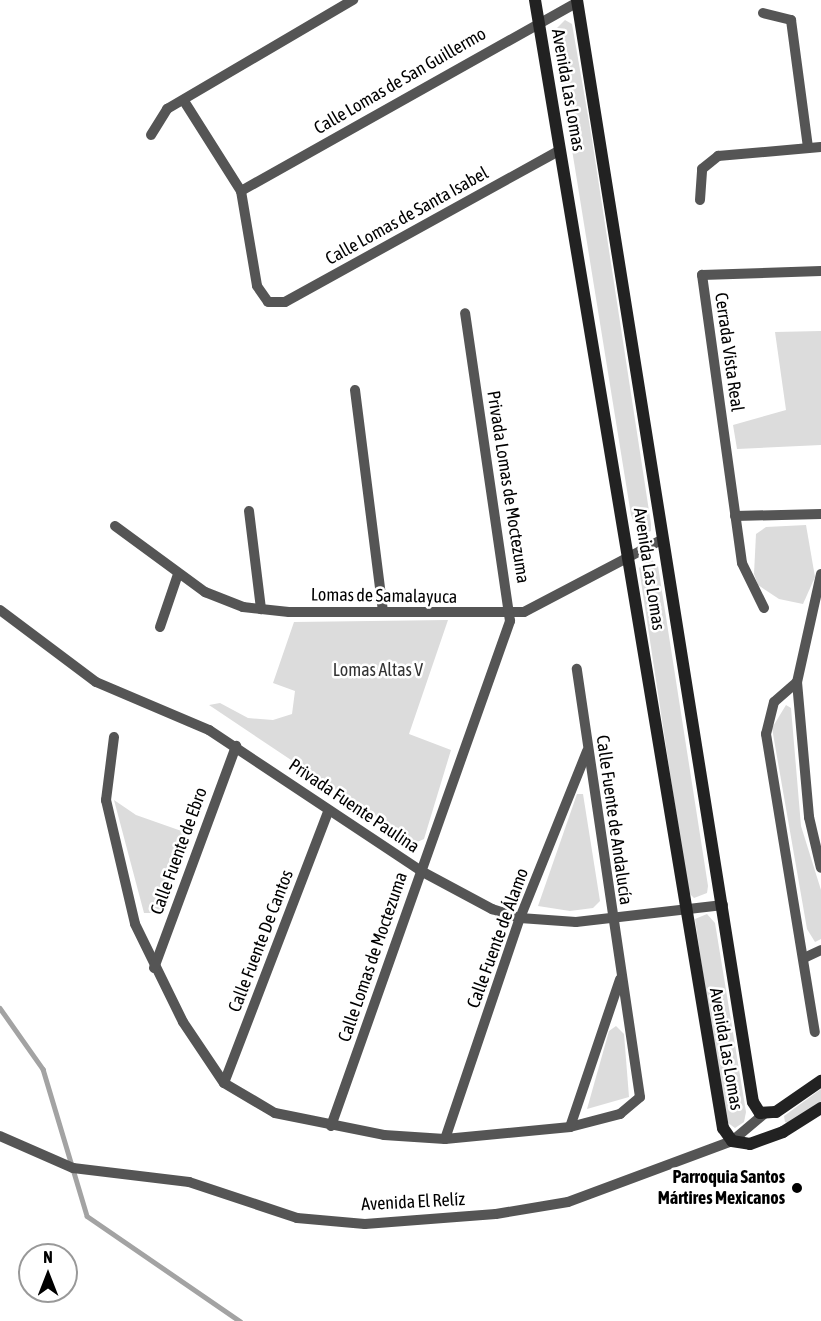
<!DOCTYPE html>
<meta charset="utf-8">
<style>
body{margin:0}
#map{position:relative;width:821px;height:1321px;overflow:hidden;background:#fff;font-family:"Asap Condensed",sans-serif}
div>[style]{position:absolute}
.green>*{inset:0;background:#dcdcdc}
.stream>*{height:4.5px;margin:-2.25px;padding:0 2.25px;transform-origin:2.25px;border-radius:2.25px;background:#a3a3a3}
.street>*{height:10px;margin:-5px;padding:0 5px;transform-origin:5px;border-radius:5px;background:#555}
.secondary>*{height:12px;margin:-6px;padding:0 6px;transform-origin:6px;border-radius:6px;background:#222}
.dots>*{width:16px;height:16px;translate:-50% -50%;box-sizing:border-box;border:3px solid #fff;border-radius:50%}
span{translate:-50% -50%;white-space:nowrap;text-align:center;line-height:1.15;-webkit-text-stroke:5px #fff;paint-order:stroke}
.street-label{font-size:18px;color:#000}
.park-label{font-size:18px;color:#333}
.poi-label{font-size:18px;color:#000;font-weight:700}
.right{translate:-100% -50%;text-align:right}
.north{position:absolute;left:18px;top:1243px;width:60px;height:60px;box-sizing:border-box;background:#fff;border:2px solid #999;border-radius:50%;rotate:0deg;font-size:16px;font-weight:700;line-height:24px;text-align:center;color:#000}
.north::after{content:'';display:block;margin:auto;width:21px;height:27px;background:#000;clip-path:polygon(50% 0,100% 100%,50% 72%,0 100%)}
</style>
<div id="map">
<div class="green">
<i style="clip-path:polygon(565px 20px,572px 24px,591px 133px,651px 524px,651px 531px,640px 536px,631px 515px,553px 32px)"></i>
<i style="clip-path:polygon(821px 331px,821px 445px,737px 449px,733px 425px,786px 410px,775px 332px)"></i>
<i style="clip-path:polygon(806px 525px,815px 577px,803px 604px,779px 599px,758px 585px,754px 574px,756px 534px,766px 527px)"></i>
<i style="clip-path:polygon(650px 558px,658px 566px,708px 886px,707px 893px,694px 898px,688px 892px,639px 568px)"></i>
<i style="clip-path:polygon(448px 620px,409px 734px,451px 750px,424px 839px,415px 843px,209px 705px,220px 703px,248px 718px,273px 720px,292px 714px,295px 691px,273px 683px,294px 622px)"></i>
<i style="clip-path:polygon(786px 705px,791px 708px,801px 826px,821px 890px,821px 939px,815px 942px,807px 929px,772px 728px)"></i>
<i style="clip-path:polygon(577px 794px,583px 794px,600px 901px,593px 908px,570px 911px,538px 906px)"></i>
<i style="clip-path:polygon(114px 800px,136px 815px,190px 834px,161px 913px,144px 913px)"></i>
<i style="clip-path:polygon(707px 914px,715px 923px,746px 1112px,744px 1122px,735px 1128px,724px 1120px,695px 919px)"></i>
<i style="clip-path:polygon(616px 1026px,624px 1034px,629px 1097px,587px 1109px,609px 1031px)"></i>
<i style="clip-path:polygon(821px 1089px,821px 1103px,790px 1124px,785px 1122px,784px 1116px)"></i>
</div>
<div class="stream">
<i style="left:0;top:1008px;width:75px;rotate:54.8deg"></i>
<i style="left:43px;top:1069px;width:153px;rotate:73.3deg"></i>
<i style="left:87px;top:1216px;width:186px;rotate:34.5deg"></i>
</div>
<div class="street">
<i style="left:763px;top:13px;width:29px;rotate:14deg"></i>
<i style="left:791px;top:20px;width:129px;rotate:82.4deg"></i>
<i style="left:184px;top:101px;width:107px;rotate:57.7deg"></i>
<i style="left:241px;top:191px;width:96px;rotate:80.4deg"></i>
<i style="left:257px;top:286px;width:19px;rotate:55deg"></i>
<i style="left:268px;top:302px;width:17px"></i>
<i style="left:285px;top:302px;width:314px;rotate:-28.9deg"></i>
<i style="left:151px;top:135px;width:31px;rotate:-58deg"></i>
<i style="left:167px;top:109px;width:216px;rotate:-30.4deg"></i>
<i style="left:241px;top:191px;width:386px;rotate:-29.3deg"></i>
<i style="left:700px;top:200px;width:31px;rotate:-86deg"></i>
<i style="left:702px;top:169px;width:21px;rotate:-39deg"></i>
<i style="left:718px;top:156px;width:103px;rotate:-5deg"></i>
<i style="left:355px;top:390px;width:223px;rotate:82.8deg"></i>
<i style="left:249px;top:511px;width:99px;rotate:83deg"></i>
<i style="left:735px;top:516px;width:86px;rotate:-1.3deg"></i>
<i style="left:115px;top:526px;width:112px;rotate:36.3deg"></i>
<i style="left:205px;top:592px;width:41px;rotate:21.5deg"></i>
<i style="left:243px;top:607px;width:46px;rotate:6.2deg"></i>
<i style="left:289px;top:612px;width:235px"></i>
<i style="left:524px;top:612px;width:153px;rotate:-27.7deg"></i>
<i style="left:821px;top:574px;width:111px;rotate:102.5deg"></i>
<i style="left:797px;top:682px;width:136px;rotate:84.9deg"></i>
<i style="left:809px;top:817px;width:52px;rotate:76.8deg"></i>
<i style="left:764px;top:608px;width:50px;rotate:-116.1deg"></i>
<i style="left:742px;top:563px;width:291px;rotate:-97.9deg"></i>
<i style="left:702px;top:275px;width:119px;rotate:-1.9deg"></i>
<i style="left:0;top:610px;width:120px;rotate:36.9deg"></i>
<i style="left:96px;top:682px;width:123px;rotate:23deg"></i>
<i style="left:209px;top:730px;width:255px;rotate:33.6deg"></i>
<i style="left:421px;top:871px;width:81px;rotate:28.2deg"></i>
<i style="left:492px;top:909px;width:29px;rotate:18deg"></i>
<i style="left:520px;top:918px;width:56px;rotate:4.1deg"></i>
<i style="left:576px;top:922px;width:148px;rotate:-6.6deg"></i>
<i style="left:160px;top:627px;width:56px;rotate:-71.2deg"></i>
<i style="left:797px;top:682px;width:30px;rotate:139deg"></i>
<i style="left:774px;top:702px;width:33px;rotate:104deg"></i>
<i style="left:766px;top:734px;width:302px;rotate:80.7deg"></i>
<i style="left:114px;top:737px;width:64px;rotate:97.2deg"></i>
<i style="left:106px;top:800px;width:127px;rotate:76.8deg"></i>
<i style="left:135px;top:924px;width:109px;rotate:63.9deg"></i>
<i style="left:183px;top:1022px;width:73px;rotate:56.1deg"></i>
<i style="left:224px;top:1083px;width:59px;rotate:30.5deg"></i>
<i style="left:275px;top:1113px;width:111px;rotate:11.4deg"></i>
<i style="left:384px;top:1135px;width:61px;rotate:3.8deg"></i>
<i style="left:445px;top:1139px;width:126px;rotate:-5.5deg"></i>
<i style="left:570px;top:1127px;width:52px;rotate:-14.6deg"></i>
<i style="left:620px;top:1114px;width:26px;rotate:-40deg"></i>
<i style="left:640px;top:1097px;width:433px;rotate:-98.4deg"></i>
<i style="left:804px;top:958px;width:19px;rotate:-25deg"></i>
<i style="left:154px;top:968px;width:237px;rotate:-69.7deg"></i>
<i style="left:224px;top:1083px;width:292px;rotate:-69deg"></i>
<i style="left:331px;top:1126px;width:536px;rotate:-70.48deg"></i>
<i style="left:510px;top:621px;width:311px;rotate:-98.3deg"></i>
<i style="left:570px;top:1127px;width:156px;rotate:-71.3deg"></i>
<i style="left:0;top:1136px;width:80px;rotate:23.7deg"></i>
<i style="left:73px;top:1168px;width:117px;rotate:6.9deg"></i>
<i style="left:189px;top:1182px;width:114px;rotate:18.4deg"></i>
<i style="left:297px;top:1218px;width:68px;rotate:5deg"></i>
<i style="left:365px;top:1224px;width:131px;rotate:-4.4deg"></i>
<i style="left:496px;top:1214px;width:73px;rotate:-9.5deg"></i>
<i style="left:568px;top:1202px;width:175px;rotate:-20.4deg"></i>
<i style="left:732px;top:1141px;width:42px;rotate:-40.2deg"></i>
<i style="left:445px;top:1139px;width:233px;rotate:-71.3deg"></i>
<i style="left:520px;top:918px;width:180px;rotate:-68.1deg"></i>
</div>
<div class="secondary">
<i style="left:535px;top:0;width:1144px;rotate:80.54deg"></i>
<i style="left:723px;top:1128px;width:16px;rotate:55deg"></i>
<i style="left:732px;top:1141px;width:18px;rotate:9deg"></i>
<i style="left:750px;top:1144px;width:35px;rotate:-20deg"></i>
<i style="left:783px;top:1132px;width:45px;rotate:-32.3deg"></i>
<i style="left:577px;top:0;width:1116px;rotate:80.93deg"></i>
<i style="left:753px;top:1102px;width:13px;rotate:58deg"></i>
<i style="left:760px;top:1113px;width:16px;rotate:-4deg"></i>
<i style="left:776px;top:1112px;width:55px;rotate:-34.6deg"></i>
</div>
<div class="dots">
<i style="left:797px;top:1188px;background:#000"></i>
</div>
<div class="street-label">
<span style="left:400px;top:81px;rotate:-30deg">Calle Lomas de San Guillermo</span>
<span style="left:568px;top:90px;rotate:80deg">Avenida Las Lomas</span>
<span style="left:407px;top:216px;rotate:-29deg">Calle Lomas de Santa Isabel</span>
<span style="left:729px;top:352px;rotate:82deg">Cerrada Vista Real</span>
<span style="left:508px;top:487px;rotate:81deg">Privada Lomas de Moctezuma</span>
<span style="left:649px;top:569px;rotate:81deg">Avenida Las Lomas</span>
<span style="left:384px;top:596px;rotate:1deg">Lomas de Samalayuca</span>
<span style="left:354px;top:806px;rotate:34deg">Privada Fuente Paulina</span>
<span style="left:614px;top:820px;rotate:82deg">Calle Fuente de Andalucía</span>
<span style="left:179px;top:851px;rotate:-70deg">Calle Fuente de Ebro</span>
<span style="left:498px;top:938px;rotate:-70deg">Calle Fuente de Álamo</span>
<span style="left:261px;top:941px;rotate:-69deg">Calle Fuente De Cantos</span>
<span style="left:373px;top:957px;rotate:-71deg">Calle Lomas de Moctezuma</span>
<span style="left:726px;top:1049px;rotate:80deg">Avenida Las Lomas</span>
<span style="left:413px;top:1202px;rotate:-3deg">Avenida El Relíz</span>
</div>
<div class="park-label">
<span style="left:378px;top:670px">Lomas Altas V</span>
</div>
<div class="poi-label">
<span class="right" style="left:785px;top:1188px">Parroquia Santos<br>Mártires Mexicanos</span>
</div>
<div class="north">N</div>
</div>
